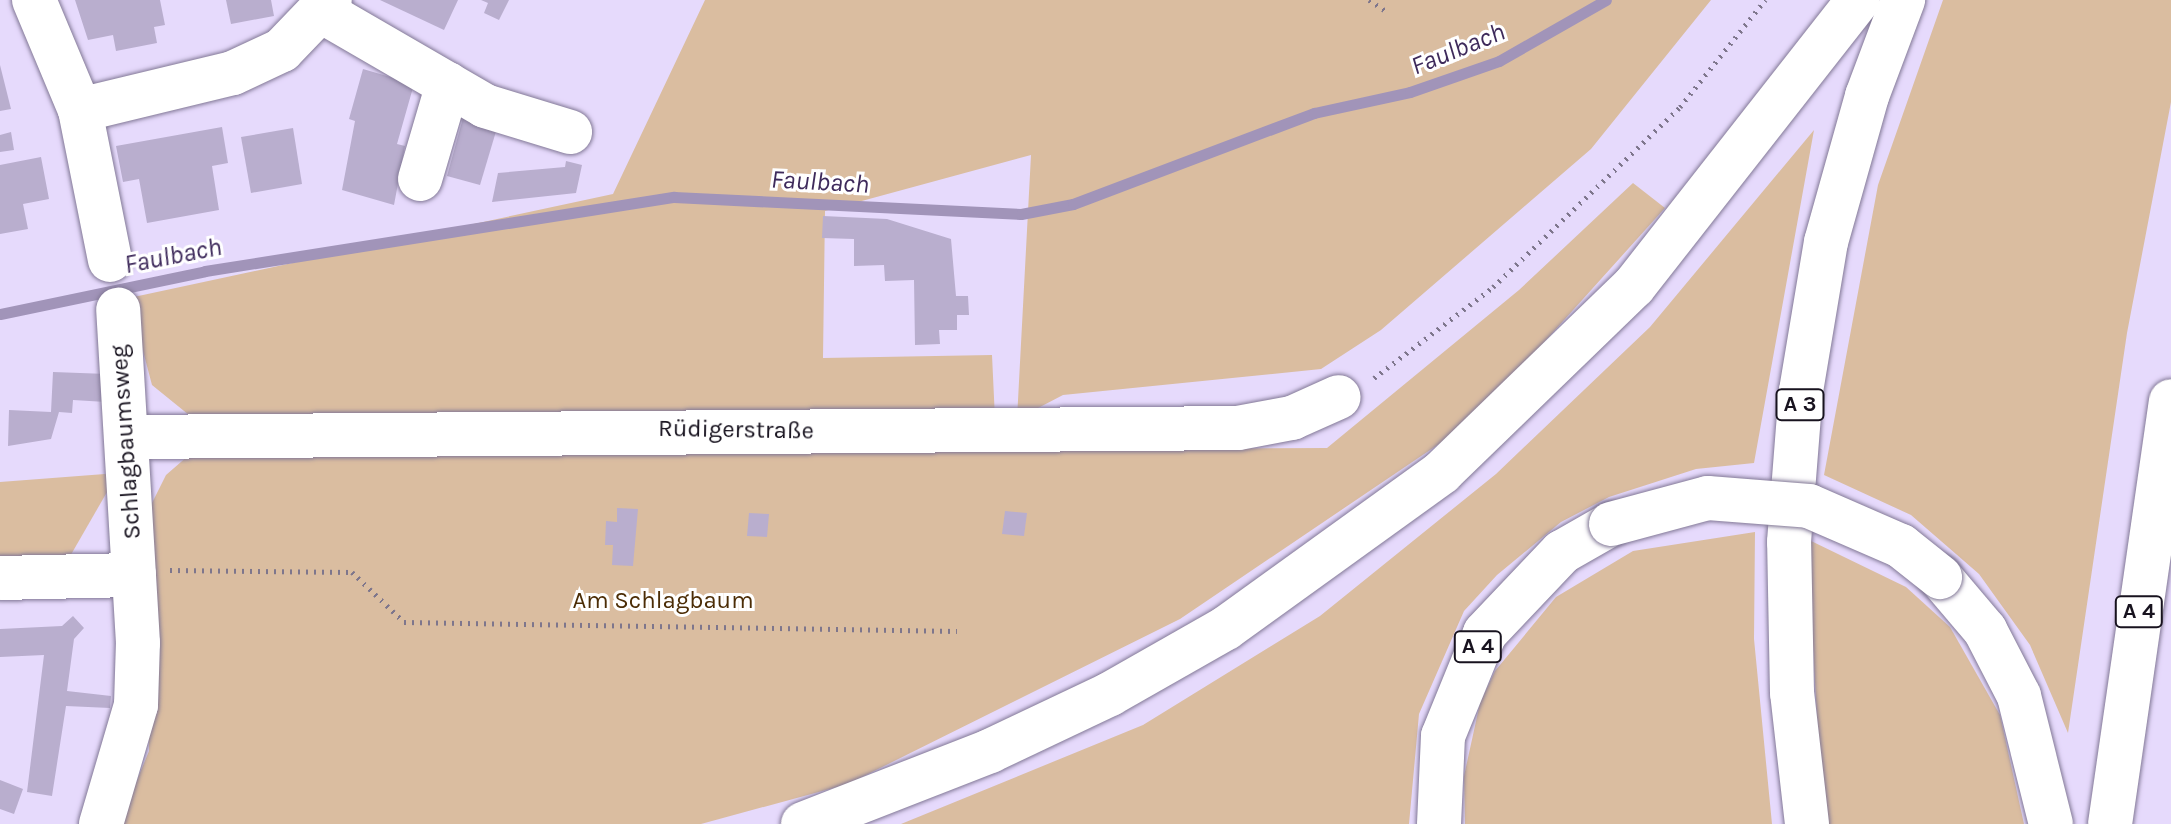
<!DOCTYPE html>
<meta charset="utf-8">
<style>
body{margin:0}
#map{position:relative;width:2171px;height:824px;overflow:hidden;background:#e6dafc;font-family:Karla,sans-serif}
div>[style]{position:absolute}
.green>*{inset:0;background:#dabda0}
.stream>*{height:11px;margin:-5.5px;padding:0 5.5px;transform-origin:5.5px;border-radius:5.5px;background:#a194b9}
.building>*{inset:0;background:#b9aece}
.path>*{height:5px;margin-top:-2.5px;transform-origin:0;background:repeating-linear-gradient(90deg,#7e768c 0 2px,transparent 0 8px)}
.roads{filter:drop-shadow(0 0 2px #827896) drop-shadow(0 0 2px #827896)}
.minor>*{height:44px;margin:-22px;padding:0 22px;transform-origin:22px;border-radius:22px;background:#fff}
.highway>*{height:44px;margin:-22px;padding:0 22px;transform-origin:22px;border-radius:22px;background:#fff}
.bridges{filter:drop-shadow(0 0 2px #827896) drop-shadow(0 0 2px #827896)}
.highway-bridge>*{height:44px;margin:-22px;padding:0 22px;transform-origin:22px;border-radius:22px;background:#fff}
span{translate:-50% -50%;white-space:nowrap;text-align:center;line-height:1.15;-webkit-text-stroke:6px #fff;paint-order:stroke}
.shield-label span{padding:2px 6px;background:#fff;border:2px solid;border-radius:6px;-webkit-text-stroke-width:0}
.shield-label{font-size:22px;color:#18131f;font-weight:700}
.street-label{font-size:24px;color:#18131f}
.park-label{font-size:24px;color:#4c2d06}
.water-label{font-size:26px;color:#3e2a5b;font-style:italic}
</style>
<div id="map">
<div class="green">
<i style="clip-path:polygon(705px 0,1711px 0,1591px 149px,1381px 330px,1321px 369px,1063px 395px,1017px 419px,1031px 155px,825px 211px,823px 358px,992px 355px,995px 419px,189px 415px,152px 385px,129px 298px,613px 194px)"></i>
<i style="clip-path:polygon(1943px 0,2171px 0,2171px 102px,2127px 333px,2068px 733px,2030px 645px,1979px 574px,1911px 515px,1824px 475px,1878px 185px)"></i>
<i style="clip-path:polygon(1814px 130px,1754px 463px,1696px 469px,1609px 497px,1561px 522px,1497px 575px,1464px 611px,1419px 714px,1409px 824px,901px 824px,1143px 725px,1320px 616px,1496px 474px,1650px 327px)"></i>
<i style="clip-path:polygon(1633px 183px,1665px 208px,1473px 421px,1180px 619px,848px 784px,701px 824px,119px 824px,149px 751px,145px 517px,166px 475px,189px 455px,1327px 448px,1519px 290px)"></i>
<i style="clip-path:polygon(118px 473px,65px 565px,0 568px,0 482px)"></i>
<i style="clip-path:polygon(1755px 532px,1754px 639px,1772px 824px,1465px 824px,1464px 776px,1480px 703px,1495px 671px,1556px 597px,1633px 551px)"></i>
<i style="clip-path:polygon(1807px 539px,1906px 587px,1950px 627px,2000px 715px,2024px 824px,1823px 824px)"></i>
</div>
<div class="stream">
<i style="left:0;top:314px;width:209px;rotate:-11.8deg"></i>
<i style="left:205px;top:271px;width:475px;rotate:-9deg"></i>
<i style="left:674px;top:197px;width:347px;rotate:2.8deg"></i>
<i style="left:1021px;top:214px;width:53px;rotate:-10.9deg"></i>
<i style="left:1073px;top:204px;width:258px;rotate:-20.7deg"></i>
<i style="left:1314px;top:113px;width:98px;rotate:-12.3deg"></i>
<i style="left:1410px;top:92px;width:94px;rotate:-19.2deg"></i>
<i style="left:1499px;top:61px;width:123px;rotate:-29.7deg"></i>
</div>
<div class="building">
<i style="clip-path:polygon(75px 0,160px 0,165px 25px,154px 27px,157px 43px,116px 51px,113px 35px,88px 40px)"></i>
<i style="clip-path:polygon(226px 0,271px 0,274px 16px,231px 24px)"></i>
<i style="clip-path:polygon(380px 0,458px 0,444px 30px)"></i>
<i style="clip-path:polygon(481px 0,509px 0,499px 20px,484px 13px,488px 3px)"></i>
<i style="clip-path:polygon(0 65px,11px 109px,0 111px)"></i>
<i style="clip-path:polygon(363px 69px,414px 84px,397px 144px,405px 146px,394px 205px,342px 190px,355px 121px,349px 119px)"></i>
<i style="clip-path:polygon(463px 118px,497px 128px,480px 185px,447px 176px)"></i>
<i style="clip-path:polygon(222px 127px,228px 163px,212px 166px,219px 210px,147px 223px,139px 179px,123px 182px,116px 146px)"></i>
<i style="clip-path:polygon(293px 128px,302px 184px,251px 193px,241px 137px)"></i>
<i style="clip-path:polygon(11px 132px,14px 150px,0 152px,0 135px)"></i>
<i style="clip-path:polygon(41px 157px,49px 199px,23px 204px,28px 229px,0 234px,0 165px)"></i>
<i style="clip-path:polygon(566px 161px,582px 165px,576px 193px,492px 202px,498px 173px,565px 167px)"></i>
<i style="clip-path:polygon(823px 216px,887px 219px,951px 239px,956px 296px,968px 296px,969px 315px,957px 315px,957px 330px,939px 330px,940px 344px,915px 345px,914px 280px,885px 281px,884px 265px,854px 266px,854px 239px,822px 238px)"></i>
<i style="clip-path:polygon(53px 372px,107px 374px,106px 402px,73px 400px,72px 413px,59px 412px,51px 439px,8px 446px,9px 410px,51px 412px)"></i>
<i style="clip-path:polygon(617px 508px,638px 509px,633px 566px,612px 565px,613px 545px,605px 545px,606px 521px,617px 522px)"></i>
<i style="clip-path:polygon(1005px 511px,1027px 513px,1024px 536px,1002px 534px)"></i>
<i style="clip-path:polygon(749px 513px,769px 514px,767px 537px,747px 536px)"></i>
<i style="clip-path:polygon(73px 616px,84px 628px,74px 639px,67px 691px,111px 696px,110px 708px,66px 706px,52px 796px,27px 792px,44px 655px,0 657px,0 629px,62px 626px)"></i>
<i style="clip-path:polygon(0 780px,23px 789px,14px 814px,0 809px)"></i>
</div>
<div class="path">
<i style="left:1369px;top:0;width:20px;rotate:33deg"></i>
<i style="left:1374px;top:378px;width:150px;rotate:-37.4deg"></i>
<i style="left:1493px;top:287px;width:260px;rotate:-43.9deg"></i>
<i style="left:1680px;top:107px;width:137px;rotate:-51.5deg"></i>
<i style="left:170px;top:570px;width:182px;rotate:0.6deg"></i>
<i style="left:352px;top:572px;width:72px;rotate:43.9deg"></i>
<i style="left:404px;top:622px;width:553px;rotate:0.93deg"></i>
</div>
<div class="roads">
<div class="minor">
<i style="left:34px;top:0;width:119px;rotate:67.3deg"></i>
<i style="left:80px;top:110px;width:153px;rotate:78.7deg"></i>
<i style="left:323px;top:12px;width:187px;rotate:30.1deg"></i>
<i style="left:485px;top:106px;width:89px;rotate:17deg"></i>
<i style="left:80px;top:110px;width:157px;rotate:-13.6deg"></i>
<i style="left:233px;top:73px;width:54px;rotate:-25.1deg"></i>
<i style="left:282px;top:50px;width:69px;rotate:-46.2deg"></i>
<i style="left:420px;top:179px;width:99px;rotate:-73.6deg"></i>
<i style="left:127px;top:437px;width:1111px;rotate:-0.46deg"></i>
<i style="left:1238px;top:428px;width:55px;rotate:-10.5deg"></i>
<i style="left:1292px;top:418px;width:51px;rotate:-24.1deg"></i>
<i style="left:0;top:578px;width:134px;rotate:-1.3deg"></i>
<i style="left:101px;top:824px;width:124px;rotate:-73.6deg"></i>
<i style="left:136px;top:705px;width:62px;rotate:-88.2deg"></i>
<i style="left:138px;top:643px;width:334px;rotate:-93.4deg"></i>
</div>
<div class="highway">
<i style="left:1940px;top:577px;width:70px;rotate:49.7deg"></i>
<i style="left:1985px;top:630px;width:74px;rotate:62.7deg"></i>
<i style="left:2019px;top:696px;width:132px;rotate:76deg"></i>
<i style="left:803px;top:824px;width:201px;rotate:-21.3deg"></i>
<i style="left:990px;top:751px;width:133px;rotate:-25.4deg"></i>
<i style="left:1110px;top:694px;width:133px;rotate:-29.6deg"></i>
<i style="left:1226px;top:628px;width:266px;rotate:-35.8deg"></i>
<i style="left:1442px;top:472px;width:267px;rotate:-44.1deg"></i>
<i style="left:1634px;top:286px;width:363px;rotate:-51.9deg"></i>
<i style="left:1439px;top:824px;width:88px;rotate:-87.4deg"></i>
<i style="left:1443px;top:736px;width:111px;rotate:-67.8deg"></i>
<i style="left:1485px;top:633px;width:112px;rotate:-46.5deg"></i>
<i style="left:1562px;top:552px;width:56px;rotate:-29.7deg"></i>
<i style="left:1807px;top:824px;width:132px;rotate:-96.5deg"></i>
<i style="left:1792px;top:693px;width:151px;rotate:-91.1deg"></i>
<i style="left:1789px;top:542px;width:151px;rotate:-85.5deg"></i>
<i style="left:1801px;top:391px;width:151px;rotate:-80.5deg"></i>
<i style="left:1826px;top:242px;width:152px;rotate:-74.3deg"></i>
<i style="left:1867px;top:96px;width:103px;rotate:-69.4deg"></i>
<i style="left:2110px;top:824px;width:427px;rotate:-81.8deg"></i>
</div>
</div>
<div class="bridges">
<div class="highway-bridge">
<i style="left:1611px;top:524px;width:100px;rotate:-15deg"></i>
<i style="left:1708px;top:498px;width:101px;rotate:4.5deg"></i>
<i style="left:1809px;top:506px;width:100px;rotate:23.5deg"></i>
<i style="left:1901px;top:546px;width:50px;rotate:38.5deg"></i>
</div>
</div>
<div class="shield-label">
<span style="left:1800px;top:405px">A 3</span>
<span style="left:2139px;top:612px">A 4</span>
<span style="left:1478px;top:647px">A 4</span>
</div>
<div class="street-label">
<span style="left:736px;top:430px;rotate:1deg">Rüdigerstraße</span>
<span style="left:126px;top:442px;rotate:-94deg">Schlagbaumsweg</span>
</div>
<div class="park-label">
<span style="left:663px;top:601px">Am Schlagbaum</span>
</div>
<div class="water-label">
<span style="left:1458px;top:49px;rotate:-22deg">Faulbach</span>
<span style="left:820px;top:182px;rotate:3deg">Faulbach</span>
<span style="left:173px;top:256px;rotate:-11deg">Faulbach</span>
</div>
</div>
